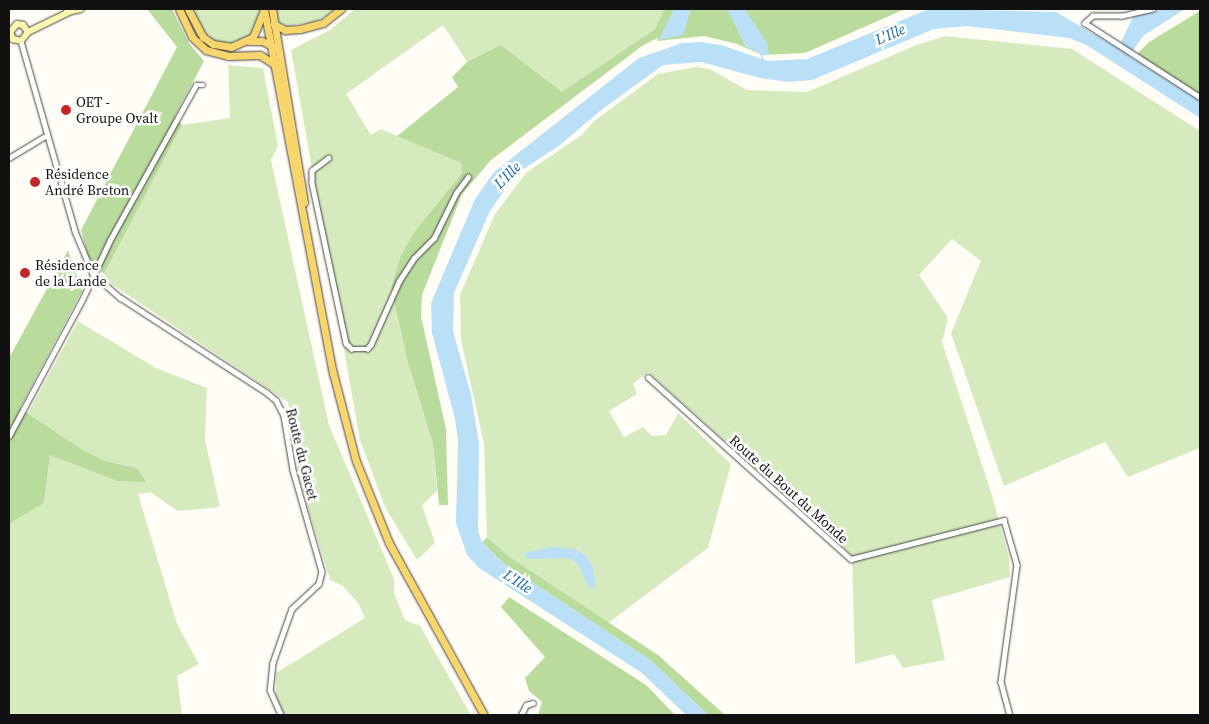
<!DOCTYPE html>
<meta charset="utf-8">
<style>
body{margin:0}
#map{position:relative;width:1209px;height:724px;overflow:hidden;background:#fffdf5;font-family:"Source Serif 4",serif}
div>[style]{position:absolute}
.green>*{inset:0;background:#d5ebbd}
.forest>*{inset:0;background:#b9dc9c}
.water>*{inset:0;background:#b9e0f7}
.stream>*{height:2px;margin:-1px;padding:0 1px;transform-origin:1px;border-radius:1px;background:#b9e0f7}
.roads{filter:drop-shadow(0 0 1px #444) drop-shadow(0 0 1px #444)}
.minor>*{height:4.5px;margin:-2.25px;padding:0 2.25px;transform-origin:2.25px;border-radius:2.25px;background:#fff}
.secondary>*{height:6px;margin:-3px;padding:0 3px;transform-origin:3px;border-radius:3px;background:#fff6b0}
.primary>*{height:7px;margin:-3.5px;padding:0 3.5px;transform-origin:3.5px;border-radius:3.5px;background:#f9d66b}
.dots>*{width:14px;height:14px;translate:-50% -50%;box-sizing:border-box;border:2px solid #fff;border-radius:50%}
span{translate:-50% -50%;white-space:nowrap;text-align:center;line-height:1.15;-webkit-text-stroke:5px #fff;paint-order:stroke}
.poi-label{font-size:14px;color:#111}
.left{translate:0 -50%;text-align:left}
.street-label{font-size:14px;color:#111}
.water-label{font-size:15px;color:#1768a6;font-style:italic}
.frame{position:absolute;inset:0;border:10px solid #111;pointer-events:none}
</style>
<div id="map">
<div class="green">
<i style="clip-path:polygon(192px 9px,260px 9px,260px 12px,251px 34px,231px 44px,219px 44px,207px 38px)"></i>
<i style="clip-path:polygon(275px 9px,336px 9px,315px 22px,286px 26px,277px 20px)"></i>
<i style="clip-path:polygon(355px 9px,664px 9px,655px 29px,562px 93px,501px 45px,467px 62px,443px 25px,346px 94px,371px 135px,381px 129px,461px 163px,462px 173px,414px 232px,400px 257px,391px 288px,408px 363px,433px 444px,437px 491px,422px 505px,435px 543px,417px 560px,385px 507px,360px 440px,291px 50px,330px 30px)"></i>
<i style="clip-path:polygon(945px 36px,1072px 49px,1200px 131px,1200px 448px,1128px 477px,1105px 442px,1004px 486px,951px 333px,981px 261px,952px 239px,919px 275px,948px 318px,942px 342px,991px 492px,1009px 557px,1010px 577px,932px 600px,945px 660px,903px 668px,894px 654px,855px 664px,852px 555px,648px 372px,633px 384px,637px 394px,609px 411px,624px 437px,643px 427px,652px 436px,666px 435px,678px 413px,731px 464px,708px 548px,608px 623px,511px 558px,487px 537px,484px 444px,461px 340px,460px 295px,495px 214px,526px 173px,583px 134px,594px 121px,658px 74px,696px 67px,710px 69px,747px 90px,807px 92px,914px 46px)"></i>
<i style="clip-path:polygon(228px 65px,263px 68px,278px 146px,271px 160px,329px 425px,394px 579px,394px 593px,405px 620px,420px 626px,471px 715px,285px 715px,276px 700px,276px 673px,365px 618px,358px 603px,343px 586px,330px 580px,298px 475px,288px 402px,113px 285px,104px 274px,182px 125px,230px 118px)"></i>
<i style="clip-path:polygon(78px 321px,156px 368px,207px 388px,205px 440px,220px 507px,178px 511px,150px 492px,138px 494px,177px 624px,199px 664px,177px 676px,182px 715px,9px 715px,9px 524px,44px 503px,50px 454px,117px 481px,137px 468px,105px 461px,83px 450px,28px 413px)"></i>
</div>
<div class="forest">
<i style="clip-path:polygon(147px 9px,172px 9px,189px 43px,204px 61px,175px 116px,182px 125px,104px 274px,88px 257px,81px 230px,177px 47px)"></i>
<i style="clip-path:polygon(664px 9px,905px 9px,805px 53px,762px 55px,737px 44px,704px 36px,658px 41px,657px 38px,642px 46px,491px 160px,462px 194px,422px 295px,421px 316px,446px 429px,448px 505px,439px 505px,433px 444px,408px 363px,391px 288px,400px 257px,414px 232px,462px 173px,461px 163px,397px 136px,458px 87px,452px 77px,467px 62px,501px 45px,562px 92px,655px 29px)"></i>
<i style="clip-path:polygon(1200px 11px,1200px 95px,1137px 54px,1149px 42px)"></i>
<i style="clip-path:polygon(68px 250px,82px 291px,20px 408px,83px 450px,105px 461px,137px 468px,146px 482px,117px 481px,50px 455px,44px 503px,9px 524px,9px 439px,13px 431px,9px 428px,9px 358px)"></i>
<i style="clip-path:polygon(487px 537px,511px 558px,658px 655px,725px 715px,708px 715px,650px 660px,503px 563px,482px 542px)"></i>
<i style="clip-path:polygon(509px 597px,646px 685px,675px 715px,538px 715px,542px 702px,529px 691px,525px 678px,545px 657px,501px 607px)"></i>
</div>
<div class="water">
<i style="clip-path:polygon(674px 9px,691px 9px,683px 35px,659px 40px)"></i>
<i style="clip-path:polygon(727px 9px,745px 9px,767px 43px,769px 54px,762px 55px,745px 46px)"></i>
<i style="clip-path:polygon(929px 9px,1056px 12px,1118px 48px,1133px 17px,1160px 9px,1185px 9px,1143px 36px,1129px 56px,1200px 101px,1200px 118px,1088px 46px,1069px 38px,967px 26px,934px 29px,812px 80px,789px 82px,760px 78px,701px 62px,663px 65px,600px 111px,560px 145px,522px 170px,510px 182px,490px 211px,454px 293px,453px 331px,471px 395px,479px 443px,478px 531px,482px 542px,503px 563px,650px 660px,708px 715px,686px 715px,642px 673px,479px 568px,467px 555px,456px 523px,458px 440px,455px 419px,432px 333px,431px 303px,475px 199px,494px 172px,639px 58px,682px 43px,701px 42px,721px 45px,768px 61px,807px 59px)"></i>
<i style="clip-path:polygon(551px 547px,576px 549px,587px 557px,593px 568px,596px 587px,589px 588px,578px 565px,569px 558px,528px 559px,524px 553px)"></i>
</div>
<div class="stream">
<i style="left:761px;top:53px;width:9px;rotate:72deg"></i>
</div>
<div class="roads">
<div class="minor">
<i style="left:1153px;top:9px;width:32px;rotate:167deg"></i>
<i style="left:1122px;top:16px;width:29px;rotate:180deg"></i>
<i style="left:1093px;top:16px;width:11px;rotate:139deg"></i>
<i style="left:1085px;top:23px;width:137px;rotate:32.8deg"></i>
<i style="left:21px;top:41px;width:198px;rotate:74.1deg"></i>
<i style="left:75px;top:231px;width:47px;rotate:67.3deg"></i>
<i style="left:93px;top:274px;width:37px;rotate:41deg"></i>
<i style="left:121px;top:298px;width:173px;rotate:33deg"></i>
<i style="left:266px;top:392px;width:13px;rotate:39deg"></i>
<i style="left:276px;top:400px;width:18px;rotate:63deg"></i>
<i style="left:284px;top:416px;width:55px;rotate:80.5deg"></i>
<i style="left:293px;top:470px;width:106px;rotate:74.1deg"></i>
<i style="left:322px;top:572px;width:12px;rotate:104deg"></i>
<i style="left:319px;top:584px;width:37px;rotate:137deg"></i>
<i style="left:292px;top:609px;width:57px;rotate:109.4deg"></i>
<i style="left:273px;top:663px;width:27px;rotate:96deg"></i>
<i style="left:270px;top:690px;width:27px;rotate:66deg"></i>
<i style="left:9px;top:158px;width:44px;rotate:-31.2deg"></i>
<i style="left:329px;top:158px;width:21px;rotate:143deg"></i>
<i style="left:312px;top:171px;width:12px;rotate:90deg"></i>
<i style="left:312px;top:183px;width:164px;rotate:78deg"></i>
<i style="left:346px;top:343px;width:8px;rotate:45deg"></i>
<i style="left:352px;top:349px;width:15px"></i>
<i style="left:367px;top:349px;width:6px;rotate:-51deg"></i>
<i style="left:371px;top:344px;width:69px;rotate:-66deg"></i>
<i style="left:399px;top:281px;width:27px;rotate:-57deg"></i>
<i style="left:414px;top:258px;width:28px;rotate:-45deg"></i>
<i style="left:434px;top:238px;width:50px;rotate:-63.9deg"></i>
<i style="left:456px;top:193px;width:20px;rotate:-53deg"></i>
<i style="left:648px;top:377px;width:273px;rotate:41.9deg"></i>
<i style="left:851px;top:559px;width:158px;rotate:-14.3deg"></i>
<i style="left:1004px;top:520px;width:47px;rotate:73.9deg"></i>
<i style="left:1017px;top:565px;width:118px;rotate:97.8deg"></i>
<i style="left:1001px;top:682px;width:34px;rotate:75deg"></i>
<i style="left:9px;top:436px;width:154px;rotate:-61.8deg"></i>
<i style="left:82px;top:300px;width:66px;rotate:-65deg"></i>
<i style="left:110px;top:240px;width:177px;rotate:-61deg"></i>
<i style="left:196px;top:85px;width:7px"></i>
<i style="left:521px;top:715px;width:11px;rotate:-63deg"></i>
<i style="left:526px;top:705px;width:7px;rotate:-16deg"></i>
</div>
<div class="secondary">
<i style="left:67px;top:12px;width:14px;rotate:-12deg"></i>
<i style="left:28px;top:32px;width:9px;rotate:-126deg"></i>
<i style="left:23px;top:25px;width:6px;rotate:-171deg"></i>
<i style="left:17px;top:24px;width:11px;rotate:131deg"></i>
<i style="left:10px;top:32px;width:8px;rotate:67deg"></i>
<i style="left:13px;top:39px;width:8px;rotate:14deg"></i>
<i style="left:21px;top:41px;width:11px;rotate:-52deg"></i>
<i style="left:28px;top:32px;width:46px;rotate:-26deg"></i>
</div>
<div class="primary">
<i style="left:179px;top:9px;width:31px;rotate:65deg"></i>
<i style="left:192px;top:37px;width:19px;rotate:43deg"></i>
<i style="left:206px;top:50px;width:23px;rotate:15deg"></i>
<i style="left:228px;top:56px;width:32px;rotate:-2deg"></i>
<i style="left:260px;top:55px;width:17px;rotate:33deg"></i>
<i style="left:188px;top:9px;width:32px;rotate:62deg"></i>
<i style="left:203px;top:37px;width:12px;rotate:35deg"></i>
<i style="left:213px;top:44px;width:18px;rotate:9deg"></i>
<i style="left:231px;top:47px;width:24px;rotate:-24deg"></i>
<i style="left:253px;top:37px;width:27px;rotate:-68deg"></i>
<i style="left:264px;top:9px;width:370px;rotate:79.3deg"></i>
<i style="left:333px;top:373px;width:91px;rotate:75.4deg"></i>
<i style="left:356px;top:461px;width:88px;rotate:68.1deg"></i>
<i style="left:389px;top:543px;width:196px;rotate:61.1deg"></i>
<i style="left:272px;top:9px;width:196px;rotate:80.6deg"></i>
<i style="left:274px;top:24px;width:13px;rotate:29deg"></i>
<i style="left:285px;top:30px;width:15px;rotate:-4deg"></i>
<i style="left:300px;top:29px;width:24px;rotate:-15deg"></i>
<i style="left:323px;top:23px;width:23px;rotate:-38deg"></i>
<i style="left:249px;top:41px;width:13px"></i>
<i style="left:262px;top:41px;width:13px;rotate:27deg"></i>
</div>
</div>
<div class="dots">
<i style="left:66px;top:110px;background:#c4262e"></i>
<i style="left:35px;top:182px;background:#c4262e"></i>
<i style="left:25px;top:273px;background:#c4262e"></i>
</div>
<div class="poi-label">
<span class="left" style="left:76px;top:110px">OET -<br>Groupe Ovalt</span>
<span class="left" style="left:45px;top:182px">Résidence<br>André Breton</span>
<span class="left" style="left:35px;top:273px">Résidence<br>de la Lande</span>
</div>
<div class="street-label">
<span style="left:302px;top:454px;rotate:76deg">Route du Gacet</span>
<span style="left:789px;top:489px;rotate:42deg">Route du Bout du Monde</span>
</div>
<div class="water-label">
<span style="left:890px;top:34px;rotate:-23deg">L'Ille</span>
<span style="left:507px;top:175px;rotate:-45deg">L'Ille</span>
<span style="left:518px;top:581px;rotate:33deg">L'Ille</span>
</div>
<div class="frame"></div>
</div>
